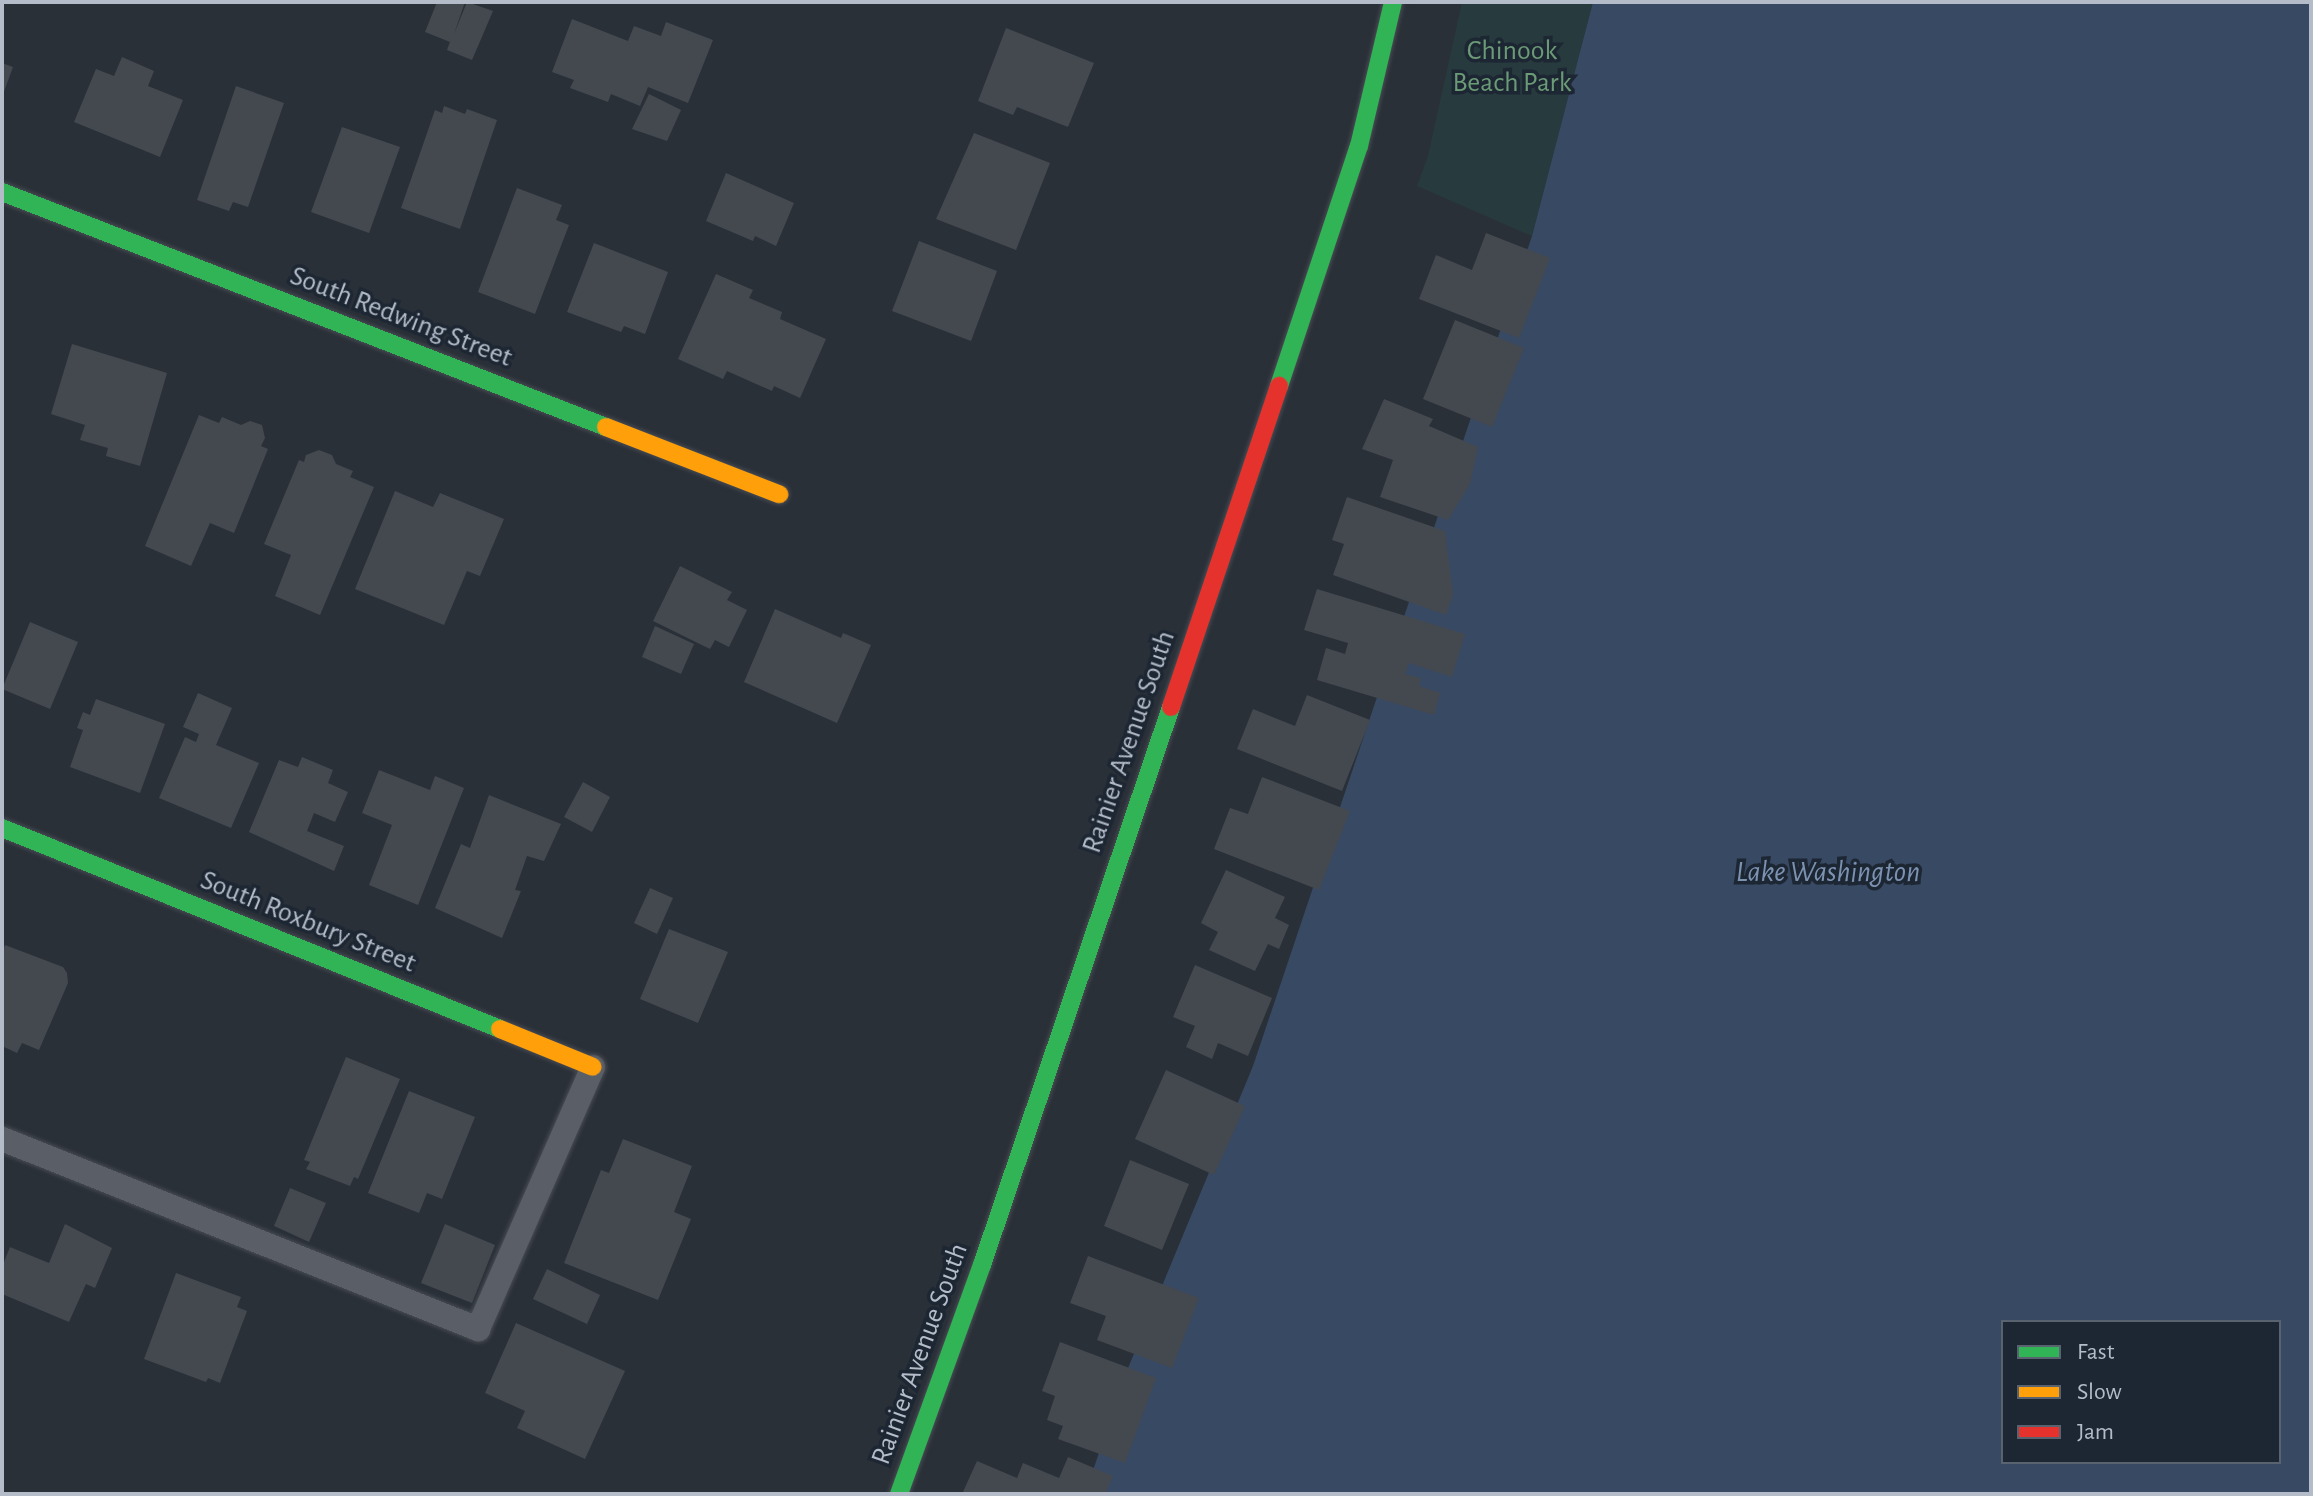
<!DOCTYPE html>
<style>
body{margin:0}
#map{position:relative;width:2313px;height:1496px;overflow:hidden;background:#2a3038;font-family:"Alegreya Sans",sans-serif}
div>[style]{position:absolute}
.green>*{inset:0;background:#273a3e}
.water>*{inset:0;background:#384963}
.building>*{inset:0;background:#444950}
.roads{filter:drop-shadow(0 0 2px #484c53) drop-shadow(0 0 2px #484c53)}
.lane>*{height:24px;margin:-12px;padding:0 12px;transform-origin:12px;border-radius:12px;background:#5a5e66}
.fast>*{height:18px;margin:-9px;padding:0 9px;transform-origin:9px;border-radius:9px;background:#30b455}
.slow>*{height:18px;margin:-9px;padding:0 9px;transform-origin:9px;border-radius:9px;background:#ff9f0a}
.jam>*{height:18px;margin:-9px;padding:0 9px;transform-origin:9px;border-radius:9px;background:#e5322d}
span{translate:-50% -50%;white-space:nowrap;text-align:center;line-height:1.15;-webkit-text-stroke:7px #1d2633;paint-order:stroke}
.park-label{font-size:28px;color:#6b9a76}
.street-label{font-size:28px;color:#b4bcc9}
.water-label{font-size:30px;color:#7c92b1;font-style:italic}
.frame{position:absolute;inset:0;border:4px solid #b4bcc9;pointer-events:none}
.legend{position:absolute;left:2001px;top:1320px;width:280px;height:144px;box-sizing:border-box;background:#1d2633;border:2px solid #59626f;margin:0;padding:10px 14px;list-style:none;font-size:24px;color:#b4bcc9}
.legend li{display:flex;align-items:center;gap:16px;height:40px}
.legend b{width:40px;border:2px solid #59626f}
</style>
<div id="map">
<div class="green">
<i style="clip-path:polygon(1462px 2px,1593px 2px,1532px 236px,1417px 186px,1428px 156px)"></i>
</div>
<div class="water">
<i style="clip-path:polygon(evenodd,1593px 2px,2311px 2px,2311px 1494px,1085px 1494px,1126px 1373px,1253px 1066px,1532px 236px,1593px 2px,2003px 1322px,2279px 1322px,2279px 1462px,2003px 1462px,2003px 1322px)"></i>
</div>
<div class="building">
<i style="clip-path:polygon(437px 2px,465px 2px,454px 34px,467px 2px,493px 11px,472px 60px,447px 50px,450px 42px,425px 32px)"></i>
<i style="clip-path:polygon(572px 19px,628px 41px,634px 26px,661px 36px,666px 22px,713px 40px,688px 103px,648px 87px,640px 106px,611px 94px,608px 102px,570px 88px,574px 80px,552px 72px)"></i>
<i style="clip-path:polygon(1006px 28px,1094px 63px,1068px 127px,1017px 107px,1013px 115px,978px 101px)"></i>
<i style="clip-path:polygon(122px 57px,154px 71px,148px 86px,183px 100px,160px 157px,74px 122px,96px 69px,114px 76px)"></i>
<i style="clip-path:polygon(2px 63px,13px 67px,2px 97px)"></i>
<i style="clip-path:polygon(236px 86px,284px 103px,248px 207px,233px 202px,229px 211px,197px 200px)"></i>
<i style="clip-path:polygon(649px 94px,681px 110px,667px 141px,632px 129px)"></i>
<i style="clip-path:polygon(444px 106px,465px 114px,467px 109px,497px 120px,460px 229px,401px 208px,435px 110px,442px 113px)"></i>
<i style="clip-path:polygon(342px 127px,400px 147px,369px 233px,311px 212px)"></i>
<i style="clip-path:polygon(974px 133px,1050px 163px,1016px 250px,936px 219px)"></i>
<i style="clip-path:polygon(726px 173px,794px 203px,776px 246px,755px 236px,753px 241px,706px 221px)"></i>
<i style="clip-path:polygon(517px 188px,562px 205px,556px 220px,569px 225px,535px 314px,478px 292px)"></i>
<i style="clip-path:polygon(1486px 233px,1550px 258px,1519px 338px,1419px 299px,1436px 255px,1472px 270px)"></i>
<i style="clip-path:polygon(919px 241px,997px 271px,971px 341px,892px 311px)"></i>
<i style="clip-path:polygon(594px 243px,668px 272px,645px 334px,624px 326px,621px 332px,567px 312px)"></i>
<i style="clip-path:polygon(716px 274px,753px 290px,749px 298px,782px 312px,780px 319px,826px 339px,800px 398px,774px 386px,772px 391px,727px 371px,723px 379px,678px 359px)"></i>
<i style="clip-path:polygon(1455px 320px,1524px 348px,1492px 427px,1423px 399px)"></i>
<i style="clip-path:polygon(72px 344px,167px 373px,140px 466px,106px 456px,108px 448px,80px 440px,85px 425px,51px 414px)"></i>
<i style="clip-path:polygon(1384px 399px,1433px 419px,1429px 426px,1478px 447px,1470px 484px,1448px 520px,1380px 497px,1393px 460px,1362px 449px)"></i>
<i style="clip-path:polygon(199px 415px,219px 423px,222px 417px,241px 425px,250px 421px,262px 425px,265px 438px,261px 446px,268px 449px,234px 533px,210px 523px,191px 566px,145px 546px)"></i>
<i style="clip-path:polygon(319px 450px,332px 455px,336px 464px,353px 471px,350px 477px,374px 487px,320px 615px,275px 596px,291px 555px,264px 544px,299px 460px,304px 462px,306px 455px)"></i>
<i style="clip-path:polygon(395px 491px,433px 507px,440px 493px,504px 519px,480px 576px,467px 571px,444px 625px,355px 589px)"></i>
<i style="clip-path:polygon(1347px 497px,1445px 531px,1453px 594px,1446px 615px,1333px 575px,1344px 544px,1332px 540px)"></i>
<i style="clip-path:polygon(680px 566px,732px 592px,727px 600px,747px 610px,729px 647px,715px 640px,710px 649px,653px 621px)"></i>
<i style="clip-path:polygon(1317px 589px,1465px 634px,1452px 677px,1409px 663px,1405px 674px,1421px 678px,1419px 686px,1440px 693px,1434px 715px,1317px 680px,1326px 648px,1345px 654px,1348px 643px,1304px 630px)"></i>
<i style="clip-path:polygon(775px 609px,841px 638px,843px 633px,871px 645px,837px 723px,744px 682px)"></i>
<i style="clip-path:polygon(30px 622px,78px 642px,50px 709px,2px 689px)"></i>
<i style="clip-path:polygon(655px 626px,694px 644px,681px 674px,642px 657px)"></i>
<i style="clip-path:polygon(198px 693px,232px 708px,216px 745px,259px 763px,231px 828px,159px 798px,185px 737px,196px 742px,199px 734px,183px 727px)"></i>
<i style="clip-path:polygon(1307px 695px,1370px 720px,1342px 791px,1237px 749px,1253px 709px,1295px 726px)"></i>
<i style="clip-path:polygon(96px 699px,165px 724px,140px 793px,70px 767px,83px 730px,77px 728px,83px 712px,90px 715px)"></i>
<i style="clip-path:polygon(302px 757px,333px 770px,328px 783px,348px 792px,335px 822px,314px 813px,307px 831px,344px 846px,334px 871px,249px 832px,279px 760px,298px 767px)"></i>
<i style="clip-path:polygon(379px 770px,430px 790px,435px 776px,464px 788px,418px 905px,369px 885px,392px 825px,362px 813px)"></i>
<i style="clip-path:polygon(1262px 777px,1350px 811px,1319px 890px,1214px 849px,1230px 808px,1248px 814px)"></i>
<i style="clip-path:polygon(583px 782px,610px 797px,592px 832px,564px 817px)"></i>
<i style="clip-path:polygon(489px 795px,561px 824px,544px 861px,527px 856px,515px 890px,521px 891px,502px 938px,435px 908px,461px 844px,470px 848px)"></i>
<i style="clip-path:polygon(1226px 870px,1285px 897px,1275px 918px,1289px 925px,1279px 949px,1268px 944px,1255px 971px,1209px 950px,1218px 932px,1201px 923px)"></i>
<i style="clip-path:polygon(650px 888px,673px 898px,657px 934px,634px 923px)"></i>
<i style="clip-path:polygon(669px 929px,728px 952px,698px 1023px,640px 999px)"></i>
<i style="clip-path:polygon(5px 945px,63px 967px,67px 973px,68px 983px,39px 1050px,22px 1043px,17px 1053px,2px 1046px,2px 953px)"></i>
<i style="clip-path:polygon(1195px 965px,1272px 998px,1248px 1056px,1218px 1043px,1212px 1059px,1186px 1047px,1195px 1026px,1173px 1017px)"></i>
<i style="clip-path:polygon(346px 1057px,400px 1079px,358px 1179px,354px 1177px,350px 1186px,306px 1169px,310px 1162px,304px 1160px)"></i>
<i style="clip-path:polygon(1166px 1070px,1245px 1106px,1214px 1175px,1135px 1139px)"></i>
<i style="clip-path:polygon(409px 1091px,475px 1117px,442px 1199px,427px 1193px,419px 1213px,368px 1193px)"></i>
<i style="clip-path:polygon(623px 1139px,692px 1166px,674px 1212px,691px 1219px,658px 1300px,564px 1263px,601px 1170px,609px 1173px)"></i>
<i style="clip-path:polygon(1130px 1160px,1189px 1184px,1162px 1250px,1104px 1226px)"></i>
<i style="clip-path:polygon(290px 1188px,326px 1203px,309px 1242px,274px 1226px)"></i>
<i style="clip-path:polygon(65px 1224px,112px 1248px,95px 1288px,86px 1284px,69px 1322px,2px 1294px,2px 1267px,10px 1247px,49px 1263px)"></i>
<i style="clip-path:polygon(445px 1224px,495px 1245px,472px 1303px,421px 1283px)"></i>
<i style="clip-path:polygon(1088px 1256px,1199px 1298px,1172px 1368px,1097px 1340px,1106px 1316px,1070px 1303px)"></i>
<i style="clip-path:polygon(547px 1269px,600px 1295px,587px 1324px,533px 1299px)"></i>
<i style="clip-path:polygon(176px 1273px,241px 1297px,237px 1307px,247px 1311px,220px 1383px,208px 1378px,206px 1382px,144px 1359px)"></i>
<i style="clip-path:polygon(516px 1323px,625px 1371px,585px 1459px,517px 1428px,525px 1411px,485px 1393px)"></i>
<i style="clip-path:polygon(1060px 1342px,1156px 1378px,1125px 1463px,1058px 1439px,1063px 1426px,1047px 1420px,1055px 1396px,1042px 1391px)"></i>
<i style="clip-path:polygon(1068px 1457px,1113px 1476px,1105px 1494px,962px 1494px,977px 1461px,1017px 1478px,1023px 1463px,1059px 1478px)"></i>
</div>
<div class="roads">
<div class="lane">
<i style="left:2px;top:1139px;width:513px;rotate:21.76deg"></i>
<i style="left:478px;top:1329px;width:286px;rotate:-66.3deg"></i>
</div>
<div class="fast">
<i style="left:2px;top:192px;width:648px;rotate:21.26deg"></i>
<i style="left:1279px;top:386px;width:253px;rotate:-71.6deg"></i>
<i style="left:1359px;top:146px;width:148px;rotate:-76.7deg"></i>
<i style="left:2px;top:828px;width:537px;rotate:21.98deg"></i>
<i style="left:899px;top:1494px;width:244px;rotate:-70.1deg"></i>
<i style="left:982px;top:1265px;width:589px;rotate:-71.29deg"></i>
</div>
<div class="slow">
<i style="left:606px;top:427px;width:186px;rotate:21.2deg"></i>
<i style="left:500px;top:1029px;width:100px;rotate:22.2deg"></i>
</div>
<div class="jam">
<i style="left:1171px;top:707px;width:339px;rotate:-71.4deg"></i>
</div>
</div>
<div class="park-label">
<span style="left:1512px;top:67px">Chinook<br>Beach Park</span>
</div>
<div class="street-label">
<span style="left:401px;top:317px;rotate:21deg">South Redwing Street</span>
<span style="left:1129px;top:742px;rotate:-71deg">Rainier Avenue South</span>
<span style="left:308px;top:922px;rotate:22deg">South Roxbury Street</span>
<span style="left:920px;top:1354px;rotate:-70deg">Rainier Avenue South</span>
</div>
<div class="water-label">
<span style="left:1828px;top:872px">Lake Washington</span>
</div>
<div class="frame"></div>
<ul class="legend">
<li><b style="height:10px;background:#30b455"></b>Fast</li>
<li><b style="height:10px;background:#ff9f0a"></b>Slow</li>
<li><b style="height:10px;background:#e5322d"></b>Jam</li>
</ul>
</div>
